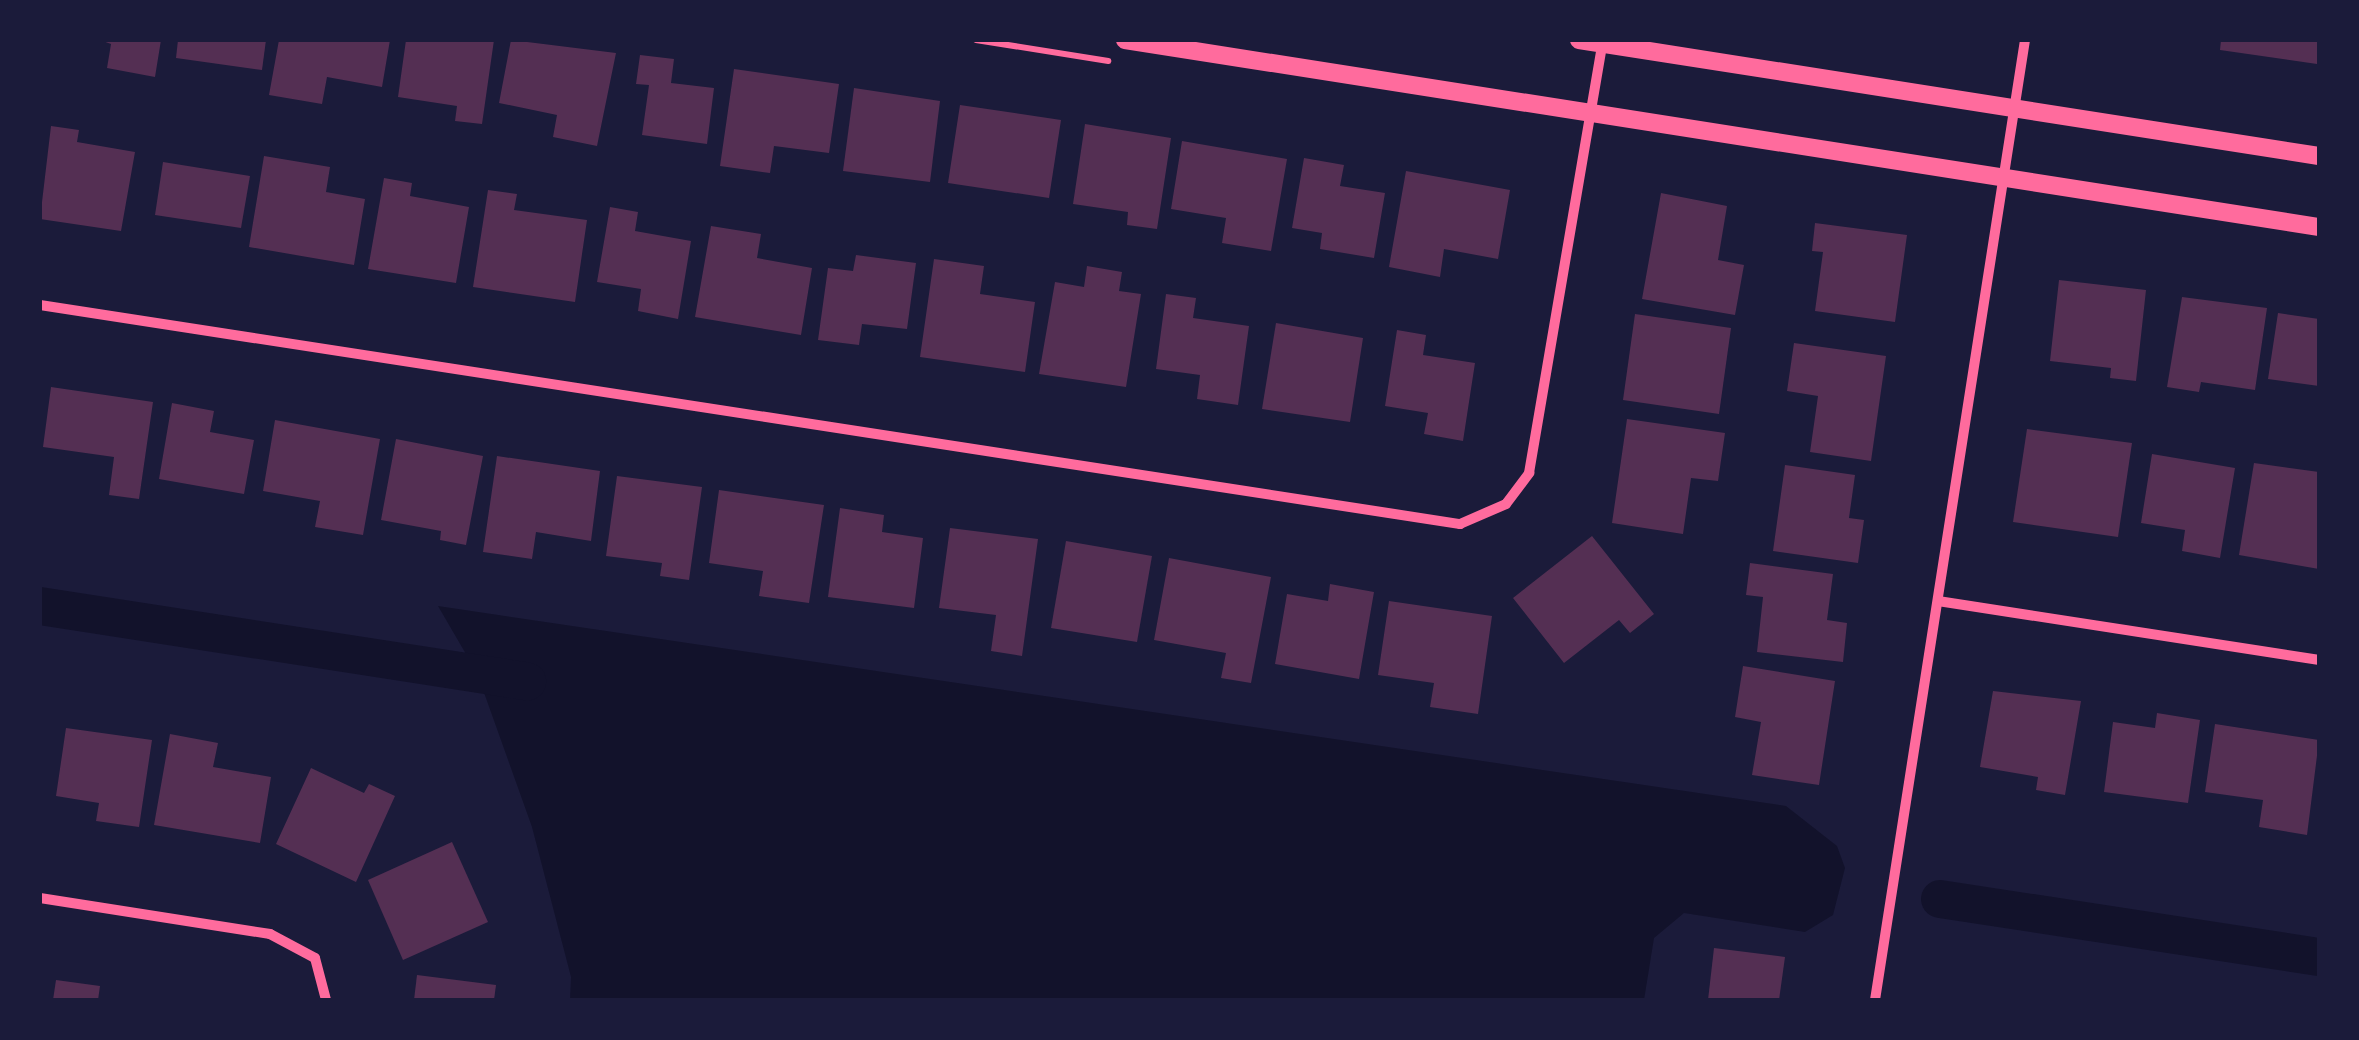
<!DOCTYPE html>
<style>
body{margin:0}
#map{position:relative;width:2359px;height:1040px;overflow:hidden;background:#1b1b3a;font-family:"Roboto Serif",serif}
div>[style]{position:absolute}
.water>*{inset:0;background:#12122b}
.canal>*{height:38px;margin:-19px;padding:0 19px;transform-origin:19px;border-radius:19px;background:#12122b}
.building>*{inset:0;background:#542f53}
.path>*{height:6px;margin:-3px;padding:0 3px;transform-origin:3px;border-radius:3px;background:#ff6b9d}
.minor>*{height:10px;margin:-5px;padding:0 5px;transform-origin:5px;border-radius:5px;background:#ff6b9d}
.tertiary>*{height:18px;margin:-9px;padding:0 9px;transform-origin:9px;border-radius:9px;background:#ff6b9d}
span{translate:-50% -50%;white-space:nowrap;text-align:center;line-height:1.15;-webkit-text-stroke:10px #1b1b3a;paint-order:stroke}
.frame{position:absolute;inset:0;border:42px solid #1b1b3a;pointer-events:none}
</style>
<div id="map">
<div class="water">
<i style="clip-path:polygon(438px 606px,1786px 806px,1837px 846px,1845px 868px,1833px 915px,1805px 932px,1684px 913px,1654px 938px,1644px 1000px,570px 1000px,571px 977px,532px 827px,477px 673px)"></i>
</div>
<div class="canal">
<i style="left:40px;top:606px;width:493px;rotate:8.8deg"></i>
<i style="left:1940px;top:899px;width:383px;rotate:8.7deg"></i>
</div>
<div class="building">
<i style="clip-path:polygon(161px 40px,155px 77px,107px 68px,111px 44px,100px 40px)"></i>
<i style="clip-path:polygon(178px 40px,266px 40px,262px 70px,176px 58px)"></i>
<i style="clip-path:polygon(279px 40px,390px 40px,382px 87px,327px 77px,322px 104px,269px 95px)"></i>
<i style="clip-path:polygon(406px 40px,494px 40px,482px 124px,455px 121px,457px 106px,398px 97px)"></i>
<i style="clip-path:polygon(511px 40px,616px 53px,597px 146px,553px 137px,557px 115px,499px 103px)"></i>
<i style="clip-path:polygon(2221px 40px,2319px 40px,2317px 64px,2220px 50px)"></i>
<i style="clip-path:polygon(640px 55px,674px 59px,671px 83px,714px 88px,707px 144px,642px 135px,649px 85px,636px 84px)"></i>
<i style="clip-path:polygon(734px 69px,839px 84px,829px 153px,774px 146px,770px 173px,720px 166px)"></i>
<i style="clip-path:polygon(854px 88px,940px 101px,930px 182px,843px 171px)"></i>
<i style="clip-path:polygon(960px 105px,1061px 120px,1049px 198px,948px 183px)"></i>
<i style="clip-path:polygon(1085px 124px,1171px 138px,1157px 229px,1127px 225px,1128px 212px,1073px 204px)"></i>
<i style="clip-path:polygon(51px 126px,79px 130px,77px 142px,135px 152px,121px 231px,40px 219px)"></i>
<i style="clip-path:polygon(1182px 141px,1287px 159px,1271px 251px,1222px 243px,1226px 218px,1171px 209px)"></i>
<i style="clip-path:polygon(264px 156px,330px 167px,326px 192px,365px 199px,354px 265px,249px 247px)"></i>
<i style="clip-path:polygon(1304px 158px,1344px 165px,1340px 186px,1385px 193px,1374px 258px,1320px 249px,1322px 233px,1292px 228px)"></i>
<i style="clip-path:polygon(163px 162px,250px 176px,241px 228px,155px 215px)"></i>
<i style="clip-path:polygon(1406px 171px,1510px 190px,1498px 259px,1444px 249px,1440px 277px,1389px 267px)"></i>
<i style="clip-path:polygon(384px 178px,412px 183px,410px 196px,469px 207px,456px 283px,368px 269px)"></i>
<i style="clip-path:polygon(488px 190px,517px 194px,514px 210px,587px 220px,575px 302px,473px 287px)"></i>
<i style="clip-path:polygon(1661px 193px,1727px 206px,1718px 260px,1744px 265px,1735px 315px,1642px 299px)"></i>
<i style="clip-path:polygon(610px 207px,638px 212px,635px 231px,691px 241px,678px 319px,638px 311px,641px 289px,597px 282px)"></i>
<i style="clip-path:polygon(1815px 223px,1907px 235px,1895px 322px,1815px 311px,1823px 252px,1812px 251px)"></i>
<i style="clip-path:polygon(711px 226px,761px 234px,757px 258px,812px 268px,801px 335px,695px 317px)"></i>
<i style="clip-path:polygon(856px 255px,916px 263px,907px 329px,862px 324px,859px 345px,818px 340px,828px 268px,853px 271px)"></i>
<i style="clip-path:polygon(934px 259px,984px 266px,980px 294px,1035px 302px,1025px 372px,920px 357px)"></i>
<i style="clip-path:polygon(1087px 266px,1122px 272px,1119px 291px,1141px 294px,1126px 387px,1039px 374px,1055px 282px,1084px 287px)"></i>
<i style="clip-path:polygon(2059px 280px,2146px 290px,2136px 381px,2110px 378px,2111px 368px,2050px 361px)"></i>
<i style="clip-path:polygon(1166px 294px,1196px 298px,1193px 318px,1249px 326px,1238px 405px,1197px 399px,1200px 375px,1156px 369px)"></i>
<i style="clip-path:polygon(2182px 297px,2267px 308px,2255px 390px,2201px 382px,2199px 392px,2167px 387px)"></i>
<i style="clip-path:polygon(2278px 313px,2319px 319px,2319px 386px,2268px 379px)"></i>
<i style="clip-path:polygon(1635px 314px,1731px 328px,1719px 414px,1623px 400px)"></i>
<i style="clip-path:polygon(1276px 323px,1363px 338px,1350px 422px,1262px 409px)"></i>
<i style="clip-path:polygon(1397px 330px,1426px 335px,1423px 355px,1475px 363px,1463px 441px,1424px 434px,1428px 413px,1385px 406px)"></i>
<i style="clip-path:polygon(1794px 343px,1886px 356px,1871px 461px,1810px 452px,1818px 396px,1787px 391px)"></i>
<i style="clip-path:polygon(51px 387px,153px 402px,139px 499px,109px 495px,114px 457px,43px 447px)"></i>
<i style="clip-path:polygon(172px 403px,214px 411px,210px 432px,254px 440px,244px 494px,159px 479px)"></i>
<i style="clip-path:polygon(1627px 419px,1725px 433px,1718px 481px,1691px 478px,1683px 534px,1612px 523px)"></i>
<i style="clip-path:polygon(275px 420px,380px 439px,363px 535px,315px 527px,320px 501px,263px 491px)"></i>
<i style="clip-path:polygon(2027px 429px,2132px 443px,2118px 537px,2013px 522px)"></i>
<i style="clip-path:polygon(396px 439px,483px 456px,466px 545px,440px 540px,441px 531px,381px 520px)"></i>
<i style="clip-path:polygon(2152px 454px,2235px 468px,2220px 558px,2182px 551px,2185px 530px,2141px 523px)"></i>
<i style="clip-path:polygon(497px 456px,600px 471px,591px 541px,536px 532px,532px 559px,483px 552px)"></i>
<i style="clip-path:polygon(2254px 463px,2319px 472px,2319px 569px,2239px 555px)"></i>
<i style="clip-path:polygon(1785px 465px,1855px 475px,1849px 518px,1864px 520px,1858px 563px,1773px 551px)"></i>
<i style="clip-path:polygon(617px 476px,702px 487px,689px 580px,660px 576px,662px 563px,606px 556px)"></i>
<i style="clip-path:polygon(719px 490px,824px 505px,809px 603px,759px 596px,763px 571px,709px 563px)"></i>
<i style="clip-path:polygon(840px 508px,884px 515px,882px 532px,923px 538px,914px 608px,828px 597px)"></i>
<i style="clip-path:polygon(950px 528px,1038px 539px,1022px 656px,991px 651px,996px 615px,939px 608px)"></i>
<i style="clip-path:polygon(1592px 536px,1654px 614px,1630px 633px,1619px 620px,1564px 663px,1513px 598px)"></i>
<i style="clip-path:polygon(1066px 541px,1152px 556px,1137px 642px,1051px 628px)"></i>
<i style="clip-path:polygon(1169px 558px,1271px 577px,1251px 683px,1221px 678px,1226px 653px,1154px 640px)"></i>
<i style="clip-path:polygon(1750px 563px,1833px 574px,1827px 620px,1847px 623px,1843px 662px,1757px 652px,1763px 597px,1746px 595px)"></i>
<i style="clip-path:polygon(1330px 584px,1374px 592px,1359px 679px,1275px 664px,1287px 594px,1328px 601px)"></i>
<i style="clip-path:polygon(1389px 601px,1492px 616px,1478px 714px,1430px 707px,1434px 683px,1378px 675px)"></i>
<i style="clip-path:polygon(1743px 666px,1835px 681px,1819px 785px,1752px 775px,1761px 722px,1735px 717px)"></i>
<i style="clip-path:polygon(1993px 691px,2081px 701px,2065px 795px,2036px 790px,2038px 777px,1980px 767px)"></i>
<i style="clip-path:polygon(2157px 713px,2200px 720px,2188px 803px,2104px 792px,2113px 722px,2155px 728px)"></i>
<i style="clip-path:polygon(2215px 724px,2319px 740px,2307px 835px,2259px 827px,2263px 800px,2205px 792px)"></i>
<i style="clip-path:polygon(66px 728px,152px 740px,139px 827px,96px 821px,99px 803px,56px 796px)"></i>
<i style="clip-path:polygon(170px 734px,218px 743px,213px 767px,271px 777px,260px 843px,154px 825px)"></i>
<i style="clip-path:polygon(311px 768px,364px 793px,369px 784px,395px 796px,356px 882px,276px 844px)"></i>
<i style="clip-path:polygon(452px 842px,488px 922px,403px 960px,368px 880px)"></i>
<i style="clip-path:polygon(1714px 948px,1785px 957px,1779px 1000px,1708px 1000px)"></i>
<i style="clip-path:polygon(417px 975px,496px 985px,494px 1000px,414px 1000px)"></i>
<i style="clip-path:polygon(56px 980px,100px 986px,98px 1000px,53px 1000px)"></i>
</div>
<div class="path">
<i style="left:976px;top:40px;width:134px;rotate:9deg"></i>
</div>
<div class="minor">
<i style="left:40px;top:305px;width:1437px;rotate:8.77deg"></i>
<i style="left:1460px;top:524px;width:50px;rotate:-23.5deg"></i>
<i style="left:1506px;top:504px;width:39px;rotate:-53deg"></i>
<i style="left:1529px;top:473px;width:439px;rotate:-80.3deg"></i>
<i style="left:1938px;top:601px;width:386px;rotate:8.8deg"></i>
<i style="left:40px;top:898px;width:233px;rotate:8.9deg"></i>
<i style="left:270px;top:934px;width:51px;rotate:28.1deg"></i>
<i style="left:315px;top:958px;width:43px;rotate:75.3deg"></i>
<i style="left:1875px;top:1000px;width:972px;rotate:-81.12deg"></i>
</div>
<div class="tertiary">
<i style="left:1125px;top:40px;width:1209px;rotate:8.9deg"></i>
<i style="left:1579px;top:40px;width:749px;rotate:8.91deg"></i>
</div>
<div class="frame"></div>
</div>
